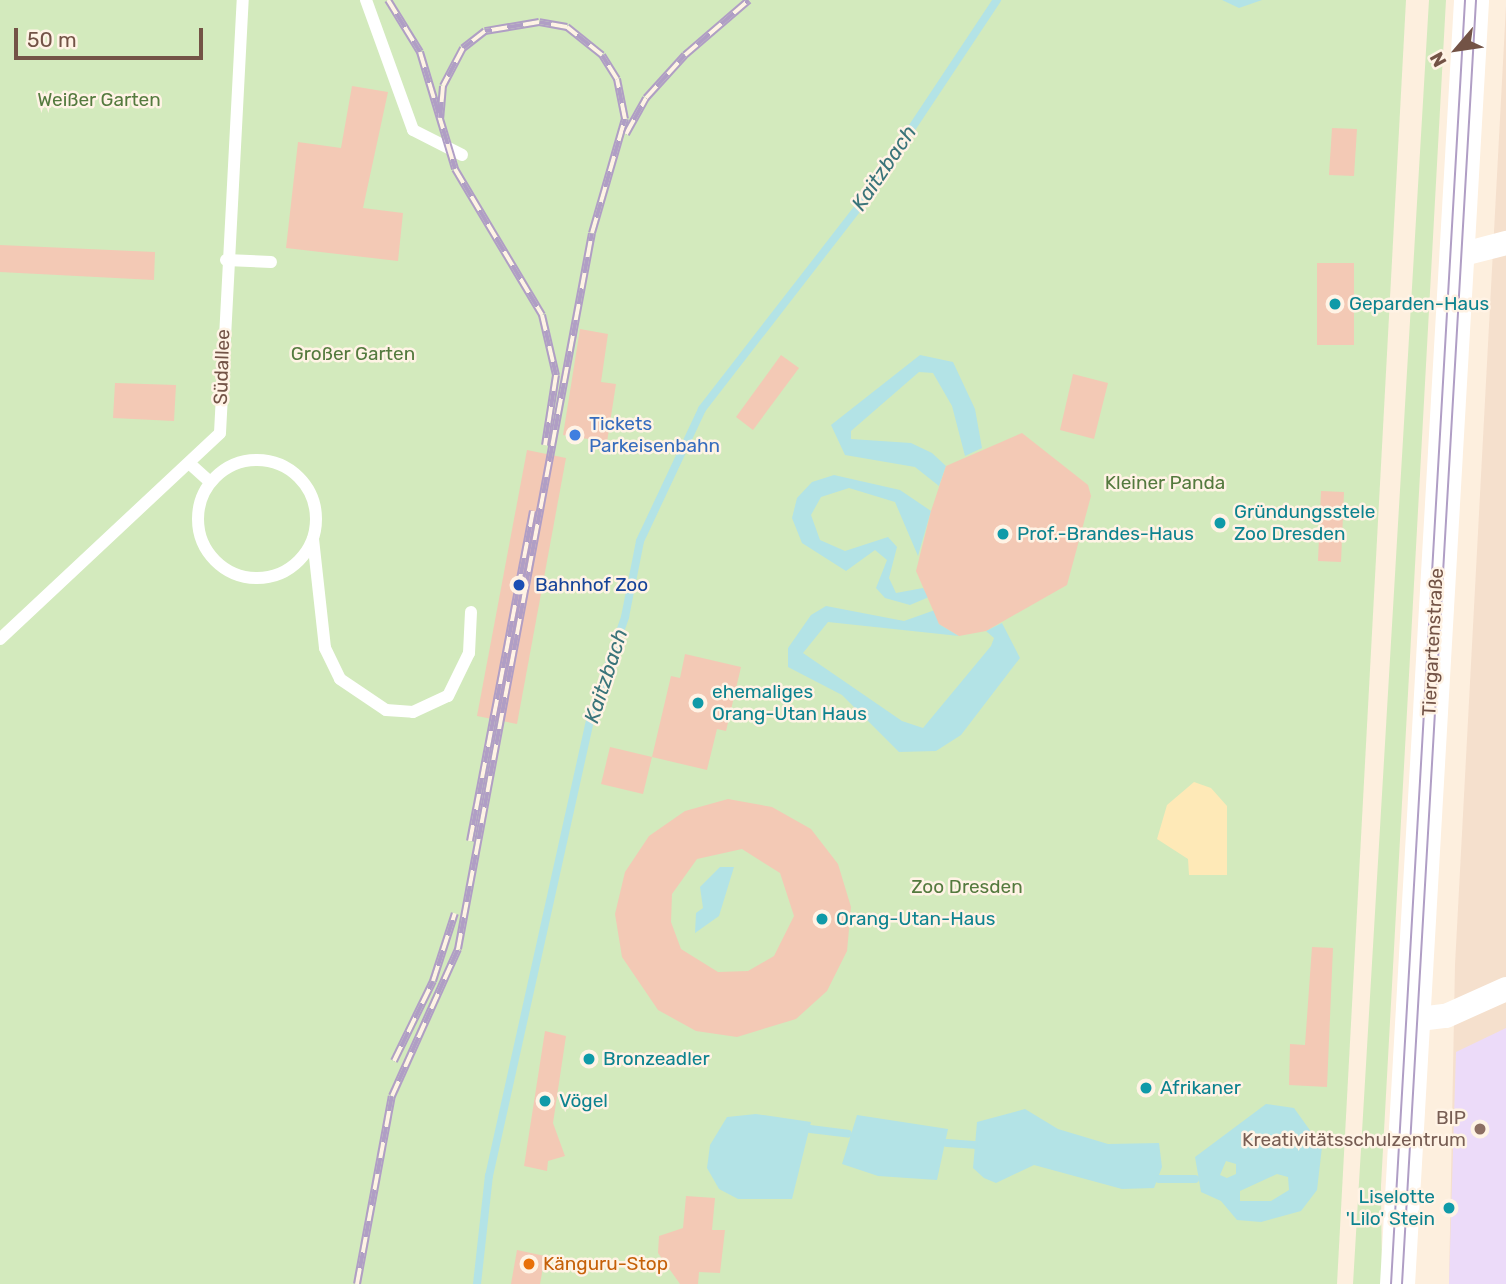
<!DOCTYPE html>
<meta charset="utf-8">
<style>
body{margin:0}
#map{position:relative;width:1506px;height:1284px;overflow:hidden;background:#fdefde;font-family:Rubik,sans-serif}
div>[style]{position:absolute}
.residential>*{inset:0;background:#f5e0cd}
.education>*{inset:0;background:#ecdbf9}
.green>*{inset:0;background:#d3eabd}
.sand>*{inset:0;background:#fee9b7}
.water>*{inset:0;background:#b3e3e6}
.stream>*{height:8px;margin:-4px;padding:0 4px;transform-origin:4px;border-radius:4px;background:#b3e3e6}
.building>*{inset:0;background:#f3c9b5}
.lane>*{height:12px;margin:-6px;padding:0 6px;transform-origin:6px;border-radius:6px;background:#fff}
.lane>.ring{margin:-6px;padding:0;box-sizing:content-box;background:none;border:12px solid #fff;border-radius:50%}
.street>*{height:24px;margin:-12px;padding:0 12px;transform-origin:12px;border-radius:12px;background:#fff}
.secondary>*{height:35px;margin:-17.5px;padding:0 17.5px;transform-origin:17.5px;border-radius:17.5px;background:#fff}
.tram>*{height:2px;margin:-1px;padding:0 1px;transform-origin:1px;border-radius:1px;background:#b09ec5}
.rail>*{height:8px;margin-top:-4px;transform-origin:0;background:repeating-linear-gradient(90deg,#fff3e5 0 16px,#b09ec5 0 32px);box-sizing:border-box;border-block:2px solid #b09ec5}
.dots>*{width:19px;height:19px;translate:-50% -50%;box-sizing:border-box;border:4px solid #fff3e5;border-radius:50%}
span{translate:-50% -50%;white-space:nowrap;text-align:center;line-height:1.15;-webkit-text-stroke:5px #fff3e5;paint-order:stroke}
.park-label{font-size:19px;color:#547a3e}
.culture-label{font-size:19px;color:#0d838f}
.left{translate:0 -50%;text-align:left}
.right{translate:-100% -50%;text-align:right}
.street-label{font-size:19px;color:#735346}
.shop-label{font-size:19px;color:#366cbe}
.transit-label{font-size:19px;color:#164399}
.education-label{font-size:19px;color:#785e54}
.food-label{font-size:19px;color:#c56008}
.water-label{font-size:21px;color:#3a747a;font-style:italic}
.north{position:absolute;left:1422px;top:14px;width:70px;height:70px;-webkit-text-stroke:5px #fff3e5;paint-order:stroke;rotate:241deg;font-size:19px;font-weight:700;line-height:28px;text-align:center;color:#735346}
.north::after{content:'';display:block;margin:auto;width:24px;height:32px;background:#735346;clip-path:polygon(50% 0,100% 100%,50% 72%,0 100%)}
.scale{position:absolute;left:14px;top:28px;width:189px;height:32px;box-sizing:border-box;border:4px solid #735346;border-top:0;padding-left:9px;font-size:21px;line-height:24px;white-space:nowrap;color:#735346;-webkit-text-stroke:5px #fff3e5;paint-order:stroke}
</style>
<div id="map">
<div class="residential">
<i style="clip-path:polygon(1506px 6px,1506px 1284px,1449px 1284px,1455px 965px)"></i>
</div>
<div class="education">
<i style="clip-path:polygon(1506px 1028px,1506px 1284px,1449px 1284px,1456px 1052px)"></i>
</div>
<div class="green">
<i style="clip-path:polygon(0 0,1406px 0,1337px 1284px,0 1284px)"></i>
<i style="clip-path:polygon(1429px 0,1446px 0,1381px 1186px,1382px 1284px,1353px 1284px)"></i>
</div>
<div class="sand">
<i style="clip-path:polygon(1194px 782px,1211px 788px,1227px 806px,1227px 875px,1189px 875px,1188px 859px,1157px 839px,1167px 805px)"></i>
</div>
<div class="water">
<i style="clip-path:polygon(1222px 0,1262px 0,1239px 8px)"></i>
<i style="clip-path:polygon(920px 355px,953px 362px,975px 409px,982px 448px,965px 456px,952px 406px,933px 373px,919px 372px,851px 431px,851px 439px,911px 443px,932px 453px,946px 466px,939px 486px,915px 467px,845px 455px,831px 425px)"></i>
<i style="clip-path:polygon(834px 475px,900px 490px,931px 511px,918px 556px,895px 502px,849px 488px,821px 497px,811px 515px,820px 540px,845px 551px,888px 537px,897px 547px,889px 578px,896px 593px,923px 588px,929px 597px,910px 605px,885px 598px,876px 588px,887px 560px,875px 550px,846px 571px,802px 543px,792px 518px,797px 498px,812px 482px)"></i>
<i style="clip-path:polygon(826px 606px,904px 621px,935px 610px,939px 624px,959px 636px,828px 622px,803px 653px,902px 721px,923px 728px,991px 646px,994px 638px,986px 631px,1002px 623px,1020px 658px,961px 735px,936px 751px,899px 752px,842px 695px,788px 667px,788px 648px,811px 615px)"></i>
<i style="clip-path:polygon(720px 867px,734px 867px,719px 916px,695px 933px,696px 913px,703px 908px,700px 887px)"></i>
<i style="clip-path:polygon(evenodd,1266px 1104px,1294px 1108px,1322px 1147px,1317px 1190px,1301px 1211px,1261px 1222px,1237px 1220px,1221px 1201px,1201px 1192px,1195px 1157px,1266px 1104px,1226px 1161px,1236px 1164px,1236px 1174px,1227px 1178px,1220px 1175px,1226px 1161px,1266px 1104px,1277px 1174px,1288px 1177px,1289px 1190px,1271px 1201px,1240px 1201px,1240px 1191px,1277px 1174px)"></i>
<i style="clip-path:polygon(1025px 1109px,1058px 1129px,1108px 1144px,1159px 1143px,1162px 1167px,1154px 1188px,1122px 1189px,1034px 1165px,996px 1183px,984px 1178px,973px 1168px,977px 1122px)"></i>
<i style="clip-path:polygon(756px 1114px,811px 1122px,792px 1199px,738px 1199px,719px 1189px,707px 1168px,710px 1145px,727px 1117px)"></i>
<i style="clip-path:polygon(857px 1115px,948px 1129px,937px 1180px,878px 1176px,842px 1164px)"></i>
</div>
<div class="stream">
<i style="left:810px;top:1129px;width:38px;rotate:7deg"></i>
<i style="left:947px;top:1143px;width:27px;rotate:4deg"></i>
<i style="left:1159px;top:1179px;width:36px"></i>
<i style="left:477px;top:1284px;width:109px;rotate:-83.7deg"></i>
<i style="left:489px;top:1176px;width:475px;rotate:-77.5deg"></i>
<i style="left:592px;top:712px;width:101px;rotate:-70.8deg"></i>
<i style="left:625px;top:617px;width:77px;rotate:-78.8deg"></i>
<i style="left:640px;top:541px;width:146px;rotate:-64.8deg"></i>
<i style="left:702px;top:409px;width:261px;rotate:-52.2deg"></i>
<i style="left:862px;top:203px;width:244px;rotate:-56.4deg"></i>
</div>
<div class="building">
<i style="clip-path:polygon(352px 86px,388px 92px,363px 208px,403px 213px,398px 261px,286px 248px,298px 142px,341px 148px)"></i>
<i style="clip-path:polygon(1332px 128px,1357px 129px,1354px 176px,1329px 175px)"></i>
<i style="clip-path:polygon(0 245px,155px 252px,154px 280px,0 272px)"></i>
<i style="clip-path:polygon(1317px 263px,1354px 263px,1354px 345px,1317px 345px)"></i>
<i style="clip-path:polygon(580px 329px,608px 334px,601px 382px,616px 384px,607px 442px,563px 435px)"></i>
<i style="clip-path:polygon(781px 355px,799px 368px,753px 430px,736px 417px)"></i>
<i style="clip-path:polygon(1073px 374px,1108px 383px,1094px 439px,1060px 430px)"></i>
<i style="clip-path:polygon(115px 383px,176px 385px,174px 421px,113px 418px)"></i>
<i style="clip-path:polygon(1022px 433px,1088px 485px,1091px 496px,1067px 585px,986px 631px,959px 636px,939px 624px,916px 571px,931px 511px,946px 466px)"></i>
<i style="clip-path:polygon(527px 450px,566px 458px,517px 724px,477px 716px)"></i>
<i style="clip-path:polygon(1321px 491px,1344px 492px,1341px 562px,1318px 561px)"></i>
<i style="clip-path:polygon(685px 654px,741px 667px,726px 731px,717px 729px,707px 770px,652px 757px,671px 676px,680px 678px)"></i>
<i style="clip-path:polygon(610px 747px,652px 757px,643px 794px,601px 784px)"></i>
<i style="clip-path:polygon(evenodd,728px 799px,772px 807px,811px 829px,838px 864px,851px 907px,847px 951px,827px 991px,796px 1019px,737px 1037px,696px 1031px,658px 1010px,622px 957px,615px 914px,625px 872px,649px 836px,685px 811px,728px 799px,742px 849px,780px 873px,794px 916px,774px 956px,748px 971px,718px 972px,681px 949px,671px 922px,672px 894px,697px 859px,742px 849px)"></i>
<i style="clip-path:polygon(1312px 947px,1333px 948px,1327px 1087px,1289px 1085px,1290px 1044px,1305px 1045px)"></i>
<i style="clip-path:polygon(545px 1031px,566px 1036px,553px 1123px,565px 1156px,548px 1161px,547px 1171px,524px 1166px)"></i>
<i style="clip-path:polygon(686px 1196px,715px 1198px,712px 1230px,725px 1230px,720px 1273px,699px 1272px,698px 1284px,680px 1284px,658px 1253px,659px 1236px,683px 1228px)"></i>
<i style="clip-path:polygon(517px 1250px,545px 1256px,540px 1284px,511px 1284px)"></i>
</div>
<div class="lane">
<i style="left:366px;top:0;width:138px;rotate:70.1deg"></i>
<i style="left:413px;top:130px;width:55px;rotate:27deg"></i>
<i style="left:226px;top:260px;width:45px;rotate:2.5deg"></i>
<i class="ring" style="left:198px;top:460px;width:106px;height:106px"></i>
<i style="left:189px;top:463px;width:28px;rotate:42deg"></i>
<i style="left:313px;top:539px;width:110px;rotate:83.7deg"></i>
<i style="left:325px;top:648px;width:34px;rotate:64deg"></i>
<i style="left:340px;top:679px;width:55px;rotate:34deg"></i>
<i style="left:386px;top:710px;width:27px;rotate:4deg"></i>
<i style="left:413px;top:712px;width:38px;rotate:-25deg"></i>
<i style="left:448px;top:696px;width:48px;rotate:-64deg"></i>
<i style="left:469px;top:653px;width:41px;rotate:-87.2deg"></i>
<i style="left:0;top:639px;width:301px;rotate:-43.1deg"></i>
<i style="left:220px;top:433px;width:434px;rotate:-87deg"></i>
</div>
<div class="street">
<i style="left:1456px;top:256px;width:52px;rotate:-14.6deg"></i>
<i style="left:1411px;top:1020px;width:35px;rotate:-7deg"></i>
<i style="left:1446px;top:1016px;width:66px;rotate:-24.2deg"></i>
</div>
<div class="secondary">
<i style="left:1397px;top:1284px;width:1286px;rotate:-86.7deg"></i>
</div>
<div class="tram">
<i style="left:1391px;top:1284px;width:1286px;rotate:-86.7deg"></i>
<i style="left:1402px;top:1284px;width:1286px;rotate:-86.7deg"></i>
</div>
<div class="rail">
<i style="left:388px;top:0;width:61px;rotate:58.4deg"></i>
<i style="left:420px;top:52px;width:122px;rotate:73.3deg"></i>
<i style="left:455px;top:169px;width:170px;rotate:59.2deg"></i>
<i style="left:542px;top:315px;width:62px;rotate:76.9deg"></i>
<i style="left:556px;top:375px;width:71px;rotate:98.9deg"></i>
<i style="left:626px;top:134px;width:41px;rotate:-60.9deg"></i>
<i style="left:646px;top:98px;width:58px;rotate:-47.8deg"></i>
<i style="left:685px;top:55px;width:84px;rotate:-40.7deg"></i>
<i style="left:470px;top:841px;width:336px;rotate:-79.2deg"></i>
<i style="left:394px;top:1061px;width:89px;rotate:-64deg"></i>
<i style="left:433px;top:981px;width:71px;rotate:-72.1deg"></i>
<i style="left:357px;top:1284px;width:191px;rotate:-79.5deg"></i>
<i style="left:392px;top:1096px;width:161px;rotate:-65.8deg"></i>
<i style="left:458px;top:949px;width:728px;rotate:-79.4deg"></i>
<i style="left:592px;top:233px;width:119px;rotate:-73.9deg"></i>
<i style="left:625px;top:119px;width:41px;rotate:-101.3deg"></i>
<i style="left:617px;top:79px;width:28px;rotate:-122deg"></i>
<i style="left:602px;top:55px;width:45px;rotate:-141.3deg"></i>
<i style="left:567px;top:27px;width:28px;rotate:-170deg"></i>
<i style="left:539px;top:22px;width:55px;rotate:170.5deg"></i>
<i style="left:485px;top:31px;width:28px;rotate:142deg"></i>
<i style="left:463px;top:48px;width:43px;rotate:117.8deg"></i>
<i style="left:443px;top:86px;width:32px;rotate:95deg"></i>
</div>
<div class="dots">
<i style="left:1335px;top:304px;background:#0f9aa8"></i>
<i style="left:575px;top:435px;background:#3f7fe0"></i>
<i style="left:1220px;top:523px;background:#0f9aa8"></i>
<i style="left:1003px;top:534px;background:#0f9aa8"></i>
<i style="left:519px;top:585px;background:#1a4fb4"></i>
<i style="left:698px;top:703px;background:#0f9aa8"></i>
<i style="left:822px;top:919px;background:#0f9aa8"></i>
<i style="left:589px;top:1059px;background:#0f9aa8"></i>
<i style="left:1146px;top:1088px;background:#0f9aa8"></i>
<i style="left:545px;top:1101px;background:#0f9aa8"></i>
<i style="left:1480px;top:1129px;background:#8d6e63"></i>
<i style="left:1449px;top:1208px;background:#0f9aa8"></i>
<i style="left:529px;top:1264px;background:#e8710a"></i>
</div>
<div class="park-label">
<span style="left:99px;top:100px">Weißer Garten</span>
<span style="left:353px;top:354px">Großer Garten</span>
<span style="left:1165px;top:483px">Kleiner Panda</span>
<span style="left:967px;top:887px">Zoo Dresden</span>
</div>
<div class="culture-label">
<span class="left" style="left:1349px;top:304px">Geparden-Haus</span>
<span class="left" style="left:1234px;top:523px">Gründungsstele<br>Zoo Dresden</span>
<span class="left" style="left:1017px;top:534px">Prof.-Brandes-Haus</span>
<span class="left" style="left:712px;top:703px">ehemaliges<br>Orang-Utan Haus</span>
<span class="left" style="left:836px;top:919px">Orang-Utan-Haus</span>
<span class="left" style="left:603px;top:1059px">Bronzeadler</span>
<span class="left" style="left:1160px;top:1088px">Afrikaner</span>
<span class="left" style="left:559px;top:1101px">Vögel</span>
<span class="right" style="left:1435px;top:1208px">Liselotte<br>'Lilo' Stein</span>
</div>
<div class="street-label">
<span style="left:222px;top:367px;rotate:-88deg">Südallee</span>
<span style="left:1433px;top:642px;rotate:-87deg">Tiergartenstraße</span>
</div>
<div class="shop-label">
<span class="left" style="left:589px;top:435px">Tickets<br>Parkeisenbahn</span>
</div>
<div class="transit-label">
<span class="left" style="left:535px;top:585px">Bahnhof Zoo</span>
</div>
<div class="education-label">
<span class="right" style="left:1466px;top:1129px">BIP<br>Kreativitätsschulzentrum</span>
</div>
<div class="food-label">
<span class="left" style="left:543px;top:1264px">Känguru-Stop</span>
</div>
<div class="water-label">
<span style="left:884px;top:168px;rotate:-56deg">Kaitzbach</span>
<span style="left:606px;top:676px;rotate:-72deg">Kaitzbach</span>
</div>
<div class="north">N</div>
<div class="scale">50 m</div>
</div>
